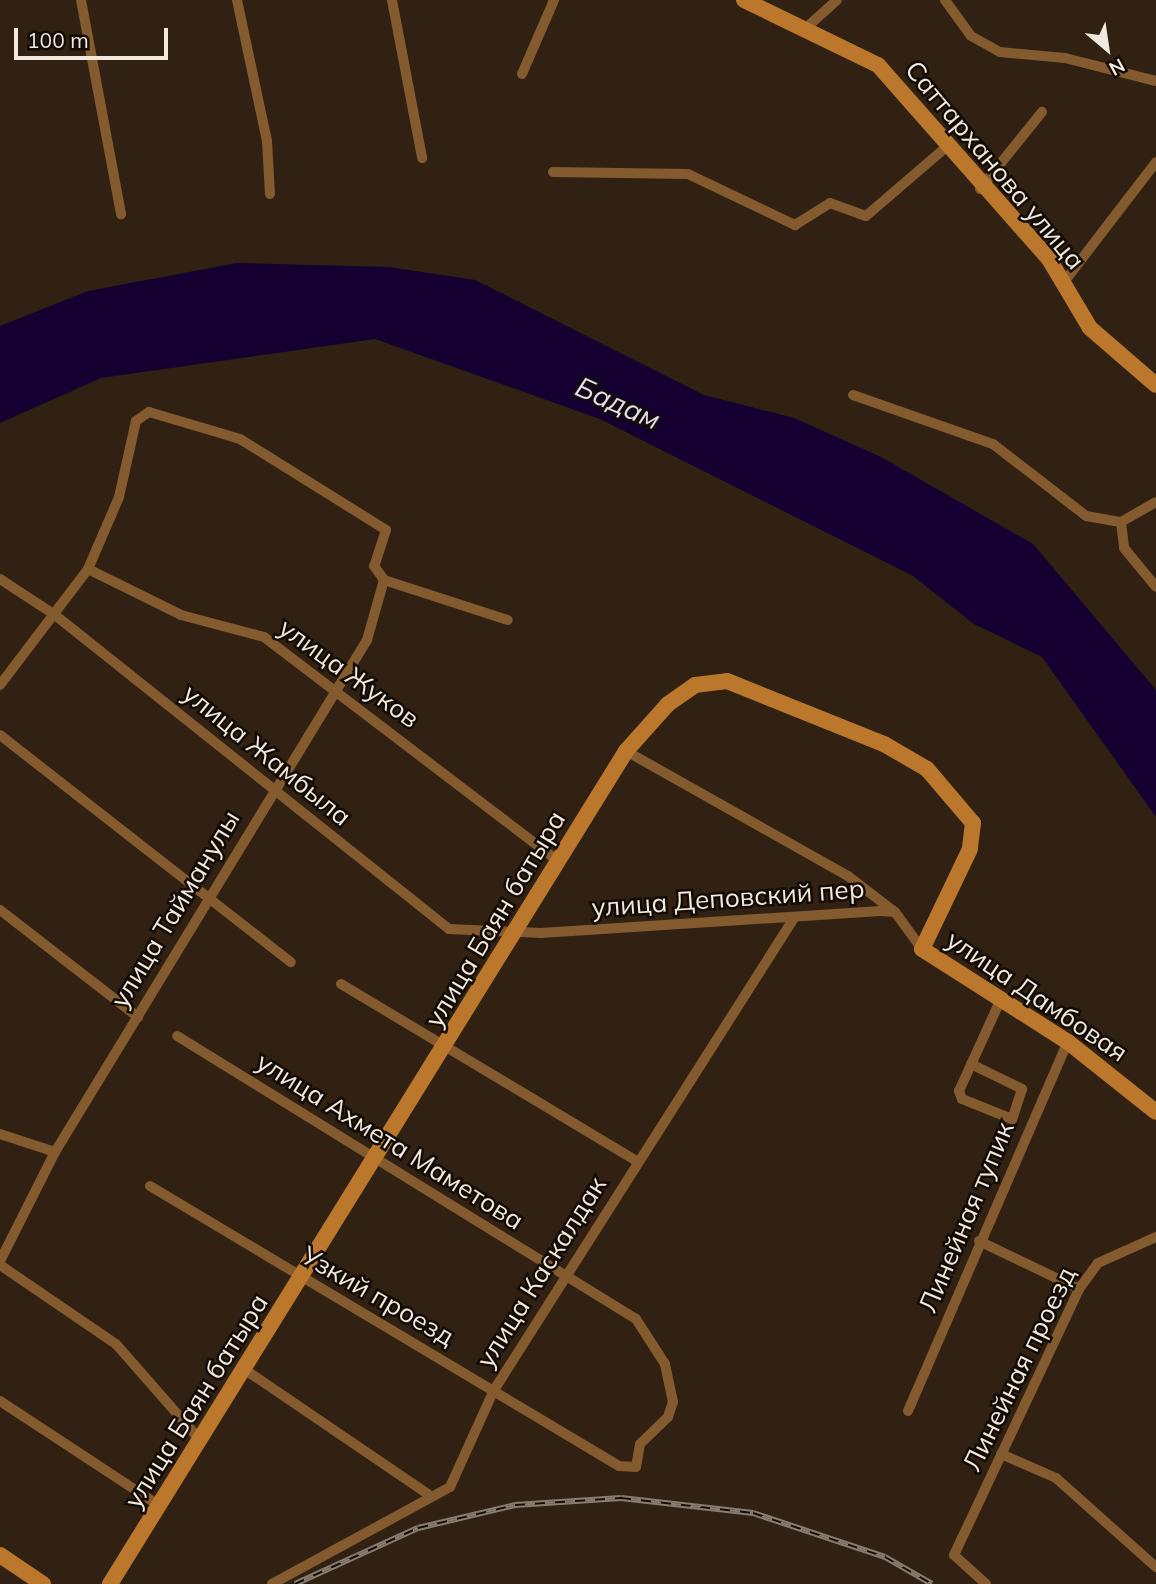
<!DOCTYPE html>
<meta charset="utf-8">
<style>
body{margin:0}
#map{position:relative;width:1156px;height:1584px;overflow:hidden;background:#302112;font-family:Mulish,sans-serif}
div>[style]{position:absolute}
.water>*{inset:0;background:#160032}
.street>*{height:10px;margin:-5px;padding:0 5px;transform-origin:5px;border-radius:5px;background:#845a2f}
.secondary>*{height:16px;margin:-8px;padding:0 8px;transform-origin:8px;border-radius:8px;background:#bb772b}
.rail>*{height:6px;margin-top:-3px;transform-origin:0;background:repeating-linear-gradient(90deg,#130c06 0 10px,#897d70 0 20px);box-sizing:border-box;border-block:2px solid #897d70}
span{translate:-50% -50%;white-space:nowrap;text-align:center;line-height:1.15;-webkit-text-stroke:5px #130c06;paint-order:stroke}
.street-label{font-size:26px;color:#f2e8de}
.water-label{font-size:28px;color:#e3ddf3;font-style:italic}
.north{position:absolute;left:1072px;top:14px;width:70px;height:70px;-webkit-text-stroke:5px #130c06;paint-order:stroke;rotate:151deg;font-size:19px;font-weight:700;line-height:28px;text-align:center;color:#f2e8de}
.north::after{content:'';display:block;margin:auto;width:24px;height:32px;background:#f2e8de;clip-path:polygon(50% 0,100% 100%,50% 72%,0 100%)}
.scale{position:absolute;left:14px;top:28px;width:154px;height:32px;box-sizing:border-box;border:4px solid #f2e8de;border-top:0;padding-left:9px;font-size:21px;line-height:24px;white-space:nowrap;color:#f2e8de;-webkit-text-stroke:5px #130c06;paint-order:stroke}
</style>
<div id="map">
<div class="water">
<i style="clip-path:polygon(237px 263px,389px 267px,475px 280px,704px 395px,794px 418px,881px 457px,1033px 544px,1156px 690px,1156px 817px,1042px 657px,974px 624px,913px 576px,600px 419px,375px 339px,101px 378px,0 423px,0 326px,88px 291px)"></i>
</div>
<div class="street">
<i style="left:81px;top:0;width:218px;rotate:79.4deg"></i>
<i style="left:237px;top:0;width:144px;rotate:78deg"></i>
<i style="left:267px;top:141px;width:53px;rotate:86.8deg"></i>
<i style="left:392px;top:0;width:161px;rotate:79.2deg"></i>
<i style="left:945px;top:0;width:44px;rotate:54.2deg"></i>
<i style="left:971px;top:36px;width:33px;rotate:29deg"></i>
<i style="left:1000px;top:52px;width:65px;rotate:5.3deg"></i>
<i style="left:1065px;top:58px;width:94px;rotate:14.2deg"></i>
<i style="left:807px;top:27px;width:40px;rotate:-42deg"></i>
<i style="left:522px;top:74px;width:81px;rotate:-66.6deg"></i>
<i style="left:553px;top:172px;width:135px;rotate:0.8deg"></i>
<i style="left:688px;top:174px;width:119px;rotate:25.5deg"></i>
<i style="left:795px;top:225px;width:41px;rotate:-32.2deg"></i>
<i style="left:830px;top:203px;width:38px;rotate:20deg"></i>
<i style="left:866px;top:216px;width:104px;rotate:-40.7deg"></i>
<i style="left:980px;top:189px;width:99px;rotate:-51.2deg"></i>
<i style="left:1064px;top:282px;width:151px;rotate:-52.5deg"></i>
<i style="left:853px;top:395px;width:148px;rotate:19.3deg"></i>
<i style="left:993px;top:444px;width:118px;rotate:37.7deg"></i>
<i style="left:1086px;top:516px;width:36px;rotate:10deg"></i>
<i style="left:1121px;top:522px;width:40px;rotate:-29.7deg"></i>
<i style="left:1121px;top:522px;width:26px;rotate:83deg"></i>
<i style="left:1124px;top:548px;width:50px;rotate:50.6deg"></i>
<i style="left:88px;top:569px;width:104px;rotate:26.3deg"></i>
<i style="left:181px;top:615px;width:86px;rotate:14.8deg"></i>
<i style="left:264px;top:637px;width:370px;rotate:37.3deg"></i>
<i style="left:0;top:579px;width:66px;rotate:33.2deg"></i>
<i style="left:55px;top:615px;width:504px;rotate:38.55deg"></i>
<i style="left:449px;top:929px;width:92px;rotate:2.5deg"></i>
<i style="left:541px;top:933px;width:340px;rotate:-3.7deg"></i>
<i style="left:880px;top:911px;width:15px;rotate:4deg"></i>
<i style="left:895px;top:912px;width:46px;rotate:53.9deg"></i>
<i style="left:0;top:685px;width:146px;rotate:-52.8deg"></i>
<i style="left:88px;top:569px;width:78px;rotate:-66.7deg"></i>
<i style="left:119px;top:497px;width:78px;rotate:-77.4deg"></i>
<i style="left:136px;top:421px;width:16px;rotate:-35deg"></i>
<i style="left:149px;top:412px;width:95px;rotate:16.5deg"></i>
<i style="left:240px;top:439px;width:172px;rotate:31.9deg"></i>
<i style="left:386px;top:530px;width:38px;rotate:108deg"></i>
<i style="left:374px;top:566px;width:17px;rotate:54deg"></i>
<i style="left:384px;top:580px;width:130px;rotate:17.9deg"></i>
<i style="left:0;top:735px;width:369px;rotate:38deg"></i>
<i style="left:626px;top:751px;width:255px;rotate:29.4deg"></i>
<i style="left:848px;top:876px;width:59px;rotate:37.5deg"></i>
<i style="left:0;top:910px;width:175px;rotate:37.8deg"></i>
<i style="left:341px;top:984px;width:346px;rotate:30.9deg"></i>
<i style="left:971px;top:1064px;width:57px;rotate:26.1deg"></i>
<i style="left:1022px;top:1089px;width:32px;rotate:108deg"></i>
<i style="left:1012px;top:1119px;width:54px;rotate:-158.2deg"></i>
<i style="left:962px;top:1099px;width:9px;rotate:-111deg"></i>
<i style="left:959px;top:1091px;width:101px;rotate:-65.5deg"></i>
<i style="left:0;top:1134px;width:58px;rotate:18.1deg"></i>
<i style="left:150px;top:1186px;width:546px;rotate:30.84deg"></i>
<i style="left:619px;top:1466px;width:17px;rotate:3deg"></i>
<i style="left:636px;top:1467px;width:23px;rotate:-80deg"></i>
<i style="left:640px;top:1444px;width:39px;rotate:-44deg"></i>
<i style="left:668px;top:1417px;width:16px;rotate:-72deg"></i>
<i style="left:673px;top:1402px;width:39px;rotate:-102deg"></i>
<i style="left:665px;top:1364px;width:54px;rotate:-122.8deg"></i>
<i style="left:636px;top:1319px;width:539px;rotate:-148.34deg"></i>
<i style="left:979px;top:1241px;width:111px;rotate:25.6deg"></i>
<i style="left:0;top:1261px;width:122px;rotate:-63.2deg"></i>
<i style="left:55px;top:1152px;width:600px;rotate:-58.64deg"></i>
<i style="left:367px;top:640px;width:62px;rotate:-74.2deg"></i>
<i style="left:0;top:1265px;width:140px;rotate:34.3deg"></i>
<i style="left:116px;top:1344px;width:128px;rotate:48.8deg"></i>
<i style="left:244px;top:1369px;width:222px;rotate:34.2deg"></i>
<i style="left:0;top:1401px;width:191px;rotate:33.3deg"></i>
<i style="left:908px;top:1411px;width:402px;rotate:-66.6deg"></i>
<i style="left:1001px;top:1454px;width:60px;rotate:23.6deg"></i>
<i style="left:1056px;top:1478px;width:134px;rotate:41.7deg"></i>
<i style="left:272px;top:1584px;width:203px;rotate:-28.6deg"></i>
<i style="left:450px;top:1487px;width:107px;rotate:-65.6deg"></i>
<i style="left:494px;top:1390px;width:559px;rotate:-57.56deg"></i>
<i style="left:986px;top:1584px;width:43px;rotate:-137.8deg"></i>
<i style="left:954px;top:1555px;width:294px;rotate:-64.8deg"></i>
<i style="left:1079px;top:1289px;width:32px;rotate:-54deg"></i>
<i style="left:1098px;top:1263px;width:64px;rotate:-24.1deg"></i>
</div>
<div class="secondary">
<i style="left:744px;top:0;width:149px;rotate:25.9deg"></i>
<i style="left:878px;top:65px;width:259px;rotate:48.6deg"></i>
<i style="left:1049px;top:259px;width:80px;rotate:59.3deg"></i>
<i style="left:1090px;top:328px;width:87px;rotate:40.8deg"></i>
<i style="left:0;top:1555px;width:52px;rotate:34deg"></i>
<i style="left:110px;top:1584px;width:980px;rotate:-58.22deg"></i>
<i style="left:626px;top:751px;width:63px;rotate:-48.2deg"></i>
<i style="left:668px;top:704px;width:33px;rotate:-35deg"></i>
<i style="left:695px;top:685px;width:32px;rotate:-7deg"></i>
<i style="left:727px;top:681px;width:169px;rotate:21.9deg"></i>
<i style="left:884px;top:744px;width:50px;rotate:30.2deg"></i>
<i style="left:927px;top:769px;width:71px;rotate:49.6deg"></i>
<i style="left:973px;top:823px;width:26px;rotate:97deg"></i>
<i style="left:970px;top:849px;width:111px;rotate:115.6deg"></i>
<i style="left:922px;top:949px;width:173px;rotate:32.5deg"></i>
<i style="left:1068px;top:1042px;width:112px;rotate:38.5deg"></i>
</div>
<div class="rail">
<i style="left:295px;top:1584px;width:135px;rotate:-24.5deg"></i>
<i style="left:418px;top:1528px;width:100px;rotate:-13.3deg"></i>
<i style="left:515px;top:1505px;width:106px;rotate:-3.8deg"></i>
<i style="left:621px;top:1498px;width:133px;rotate:6.5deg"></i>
<i style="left:753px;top:1513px;width:139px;rotate:18.4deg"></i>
<i style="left:885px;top:1557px;width:54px;rotate:29.9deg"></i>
</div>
<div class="street-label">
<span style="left:995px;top:165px;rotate:50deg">Саттарханова улица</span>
<span style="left:349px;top:673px;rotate:36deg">улица Жуков</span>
<span style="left:267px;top:755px;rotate:39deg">улица Жамбыла</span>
<span style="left:728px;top:898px;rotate:-4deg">улица Деповский пер</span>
<span style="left:175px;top:909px;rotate:-59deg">улица Тайманулы</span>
<span style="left:495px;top:919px;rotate:-59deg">улица Баян батыра</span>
<span style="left:1037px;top:996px;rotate:34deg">улица Дамбовая</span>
<span style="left:390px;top:1141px;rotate:32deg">улица Ахмета Маметова</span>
<span style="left:966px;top:1217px;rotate:-67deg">Линейная тупик</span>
<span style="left:541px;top:1272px;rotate:-58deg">улица Каскалдак</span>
<span style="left:378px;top:1296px;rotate:30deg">Узкий проезд</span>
<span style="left:1019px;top:1369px;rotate:-64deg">Линейная проезд</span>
<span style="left:196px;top:1401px;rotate:-58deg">улица Баян батыра</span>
</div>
<div class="water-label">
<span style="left:618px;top:403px;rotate:24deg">Бадам</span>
</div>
<div class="north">N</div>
<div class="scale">100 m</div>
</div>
